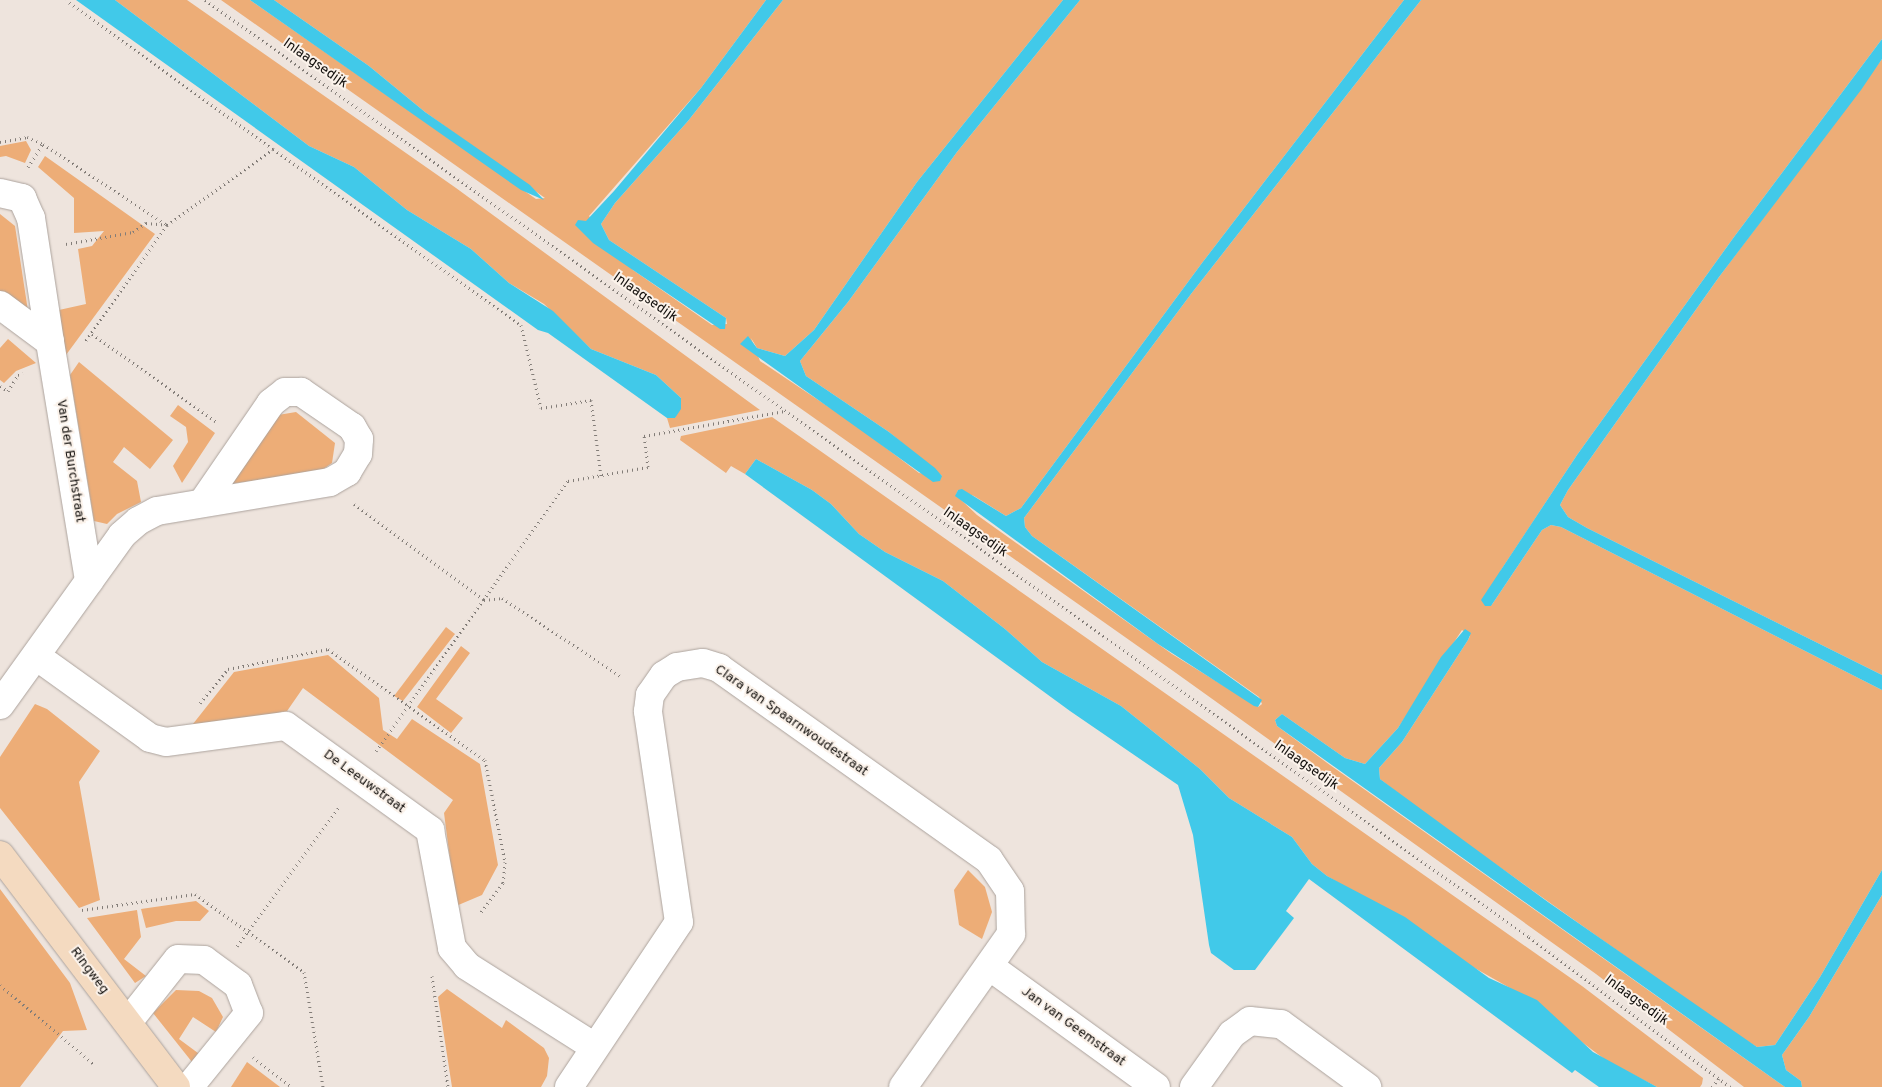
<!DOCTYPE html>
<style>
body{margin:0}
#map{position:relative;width:1882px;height:1087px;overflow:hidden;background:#eee4dd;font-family:Overpass,sans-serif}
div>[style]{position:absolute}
.green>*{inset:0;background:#edad77}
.water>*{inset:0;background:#41c9e9}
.path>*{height:3px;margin-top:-1.5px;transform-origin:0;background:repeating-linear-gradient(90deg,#837d78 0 1px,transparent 0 5px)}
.roads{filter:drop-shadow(0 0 1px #aca39d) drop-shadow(0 0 1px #aca39d)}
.street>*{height:28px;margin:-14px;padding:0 14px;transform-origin:14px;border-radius:14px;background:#fff}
.secondary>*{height:28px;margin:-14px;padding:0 14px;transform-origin:14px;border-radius:14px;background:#f4dac0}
span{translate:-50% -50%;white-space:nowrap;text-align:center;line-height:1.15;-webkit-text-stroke:4px #fbf2ea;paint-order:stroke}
.street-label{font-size:14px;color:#14110e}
</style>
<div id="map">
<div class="green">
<i style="clip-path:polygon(115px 0,187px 0,456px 188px,760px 410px,670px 428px,667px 418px,675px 418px,681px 398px,656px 375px,591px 349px,544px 304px,509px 283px,471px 249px,407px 210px,354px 167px,309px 146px)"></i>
<i style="clip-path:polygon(221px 0,250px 0,536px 199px,545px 198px,425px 112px,369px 66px,274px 0,766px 0,701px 88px,589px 216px,633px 270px,712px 325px,727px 324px,726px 318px,609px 240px,601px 224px,615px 203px,688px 121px,783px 0,1063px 0,917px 182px,814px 330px,785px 356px,757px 348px,751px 338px,760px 361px,857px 426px,919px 473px,942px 476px,889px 432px,806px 376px,800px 361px,848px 302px,957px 152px,1080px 0,1404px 0,1202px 263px,1021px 508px,1006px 516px,974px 496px,958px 490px,956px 495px,977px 515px,1172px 654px,1258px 707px,1262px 704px,1259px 697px,1032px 536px,1025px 527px,1024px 518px,1191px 294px,1421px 0,1882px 0,1882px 39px,1734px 237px,1577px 455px,1501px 570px,1491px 606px,1542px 530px,1551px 525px,1561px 527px,1882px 690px,1882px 870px,1820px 977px,1775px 1045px,1757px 1047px,1731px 1031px,1426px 815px,1380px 779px,1379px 768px,1402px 742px,1468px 640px,1470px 636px,1462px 630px,1398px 728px,1365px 764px,1345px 758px,1282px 714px,1275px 720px,1277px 726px,1330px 765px,1785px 1087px,1744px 1087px,1596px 974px,1176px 673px)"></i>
<i style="clip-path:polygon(1882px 59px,1882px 675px,1587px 528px,1568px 517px,1560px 505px,1568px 490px,1719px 277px)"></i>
<i style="clip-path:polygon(26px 141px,31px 150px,25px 163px,6px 156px,0 157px,0 146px)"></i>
<i style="clip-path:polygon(45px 156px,155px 234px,66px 355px,59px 310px,86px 304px,78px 249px,92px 246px,104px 231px,74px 233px,74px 198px,38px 167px)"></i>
<i style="clip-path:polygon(0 214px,15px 226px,28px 311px,0 292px)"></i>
<i style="clip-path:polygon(8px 339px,36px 363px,16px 371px,4px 383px,0 380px,0 348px)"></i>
<i style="clip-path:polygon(79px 362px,173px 440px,150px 469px,124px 447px,113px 462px,137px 481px,141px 502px,117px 514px,107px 524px,94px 521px,70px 375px)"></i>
<i style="clip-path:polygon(178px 405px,215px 433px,182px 483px,173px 466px,188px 442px,186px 427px,170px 416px)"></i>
<i style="clip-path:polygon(296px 412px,335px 443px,332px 463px,319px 472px,229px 484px,278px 415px)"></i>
<i style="clip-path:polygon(772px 417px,1582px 986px,1703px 1078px,1702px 1084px,1700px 1087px,1657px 1087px,1607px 1061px,1510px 988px,1464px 962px,1442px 944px,1327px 876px,1312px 864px,1292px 837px,1229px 798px,1200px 769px,1121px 706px,1042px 662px,1005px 629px,943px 581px,885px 552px,859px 534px,831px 504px,812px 490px,756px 459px,745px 474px,731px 466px,726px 473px,680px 440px,681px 436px)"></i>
<i style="clip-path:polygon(446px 627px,455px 634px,403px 701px,394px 696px)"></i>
<i style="clip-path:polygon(461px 646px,470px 653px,436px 699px,463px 718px,451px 733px,417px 707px)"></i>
<i style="clip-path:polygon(328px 655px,379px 698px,383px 730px,397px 739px,412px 719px,480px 764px,498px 865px,482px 895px,456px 906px,444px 813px,453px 800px,303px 688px,285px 714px,189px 729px,234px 672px)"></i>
<i style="clip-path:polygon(35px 704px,47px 709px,100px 751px,79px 782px,100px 900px,79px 908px,0 808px,0 757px)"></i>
<i style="clip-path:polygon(968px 870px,985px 887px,992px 912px,982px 939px,959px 925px,954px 890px)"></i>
<i style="clip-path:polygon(0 889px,70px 983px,87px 1030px,63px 1031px,20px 1087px,0 1087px)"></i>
<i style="clip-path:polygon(1882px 895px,1882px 1087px,1802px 1087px,1801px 1081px,1786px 1070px,1782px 1055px,1809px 1017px)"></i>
<i style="clip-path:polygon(196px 901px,209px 911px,200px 921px,176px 921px,146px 928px,141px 909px)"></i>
<i style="clip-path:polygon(137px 910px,141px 937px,124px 959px,146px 976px,135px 983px,87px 918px)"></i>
<i style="clip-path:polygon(447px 989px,502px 1028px,506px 1020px,544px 1048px,549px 1058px,547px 1076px,541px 1087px,452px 1087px,438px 997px)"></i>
<i style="clip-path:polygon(176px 990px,199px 991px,212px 998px,223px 1017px,216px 1032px,193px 1017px,179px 1039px,202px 1056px,192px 1062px,153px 1013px)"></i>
<i style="clip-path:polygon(247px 1062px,280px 1087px,231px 1087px)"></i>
</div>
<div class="water">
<i style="clip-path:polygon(76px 0,115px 0,309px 146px,354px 167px,407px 210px,471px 249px,509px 283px,553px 311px,591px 349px,656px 375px,681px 398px,681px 409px,675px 418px,667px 418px,548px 333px,538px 330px)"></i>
<i style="clip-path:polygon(250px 0,274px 0,369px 66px,425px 112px,530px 185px,544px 200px,521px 190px)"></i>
<i style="clip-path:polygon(766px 0,783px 0,688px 121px,615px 203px,601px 224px,609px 240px,726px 318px,725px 329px,720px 329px,593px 243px,575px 225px,578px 220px,586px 221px,614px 191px,701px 88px)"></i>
<i style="clip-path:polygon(1063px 0,1080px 0,957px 152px,848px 302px,800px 361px,806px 376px,889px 432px,935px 468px,942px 476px,940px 481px,933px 482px,740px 344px,748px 336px,757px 348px,785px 356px,814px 330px,917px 182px)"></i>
<i style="clip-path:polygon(1404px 0,1421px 0,1191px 294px,1024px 518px,1025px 527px,1032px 536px,1262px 700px,1258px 707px,1254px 706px,1158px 644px,955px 496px,958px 490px,962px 489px,1006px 516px,1021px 508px,1202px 263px)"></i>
<i style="clip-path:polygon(1882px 39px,1882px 59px,1861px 90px,1719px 277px,1568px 490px,1560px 505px,1568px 517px,1587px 528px,1882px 675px,1882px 690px,1561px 527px,1551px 525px,1542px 530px,1491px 606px,1485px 606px,1481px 600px,1577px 455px,1734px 237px)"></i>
<i style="clip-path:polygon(756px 459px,812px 490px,831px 504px,859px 534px,885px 552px,943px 581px,1005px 629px,1042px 662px,1121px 706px,1200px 769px,1229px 798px,1292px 837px,1312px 864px,1327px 876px,1405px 917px,1489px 978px,1537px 1000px,1593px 1052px,1657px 1087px,1599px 1087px,1575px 1070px,1572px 1073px,1309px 879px,1286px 911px,1294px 918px,1255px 970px,1234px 970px,1211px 953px,1209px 945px,1193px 835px,1178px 785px,1070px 711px,745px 474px)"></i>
<i style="clip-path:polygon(1465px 629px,1471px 633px,1468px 640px,1402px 742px,1379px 768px,1380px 779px,1548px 902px,1757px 1047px,1775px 1045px,1820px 977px,1882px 870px,1882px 895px,1809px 1017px,1782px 1055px,1786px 1070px,1801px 1081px,1802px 1087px,1785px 1087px,1277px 726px,1275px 720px,1282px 714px,1345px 758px,1365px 764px,1398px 728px,1441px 657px)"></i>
</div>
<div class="path">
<i style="left:205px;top:0;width:1622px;rotate:35.29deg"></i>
<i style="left:1529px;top:937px;width:251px;rotate:36.7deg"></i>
<i style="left:0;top:142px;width:27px;rotate:-10deg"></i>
<i style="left:27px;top:137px;width:17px;rotate:24deg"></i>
<i style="left:43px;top:144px;width:148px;rotate:33.2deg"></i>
<i style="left:167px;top:225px;width:130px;rotate:-35.6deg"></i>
<i style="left:273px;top:149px;width:255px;rotate:-144.3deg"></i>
<i style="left:273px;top:149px;width:304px;rotate:35.4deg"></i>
<i style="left:521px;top:325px;width:85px;rotate:76.5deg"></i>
<i style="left:541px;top:408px;width:51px;rotate:-9.1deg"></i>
<i style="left:591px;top:400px;width:77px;rotate:82.5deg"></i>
<i style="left:28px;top:167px;width:27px;rotate:-57deg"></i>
<i style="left:66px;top:244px;width:68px;rotate:-10.2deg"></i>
<i style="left:133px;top:232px;width:16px;rotate:-35deg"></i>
<i style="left:146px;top:223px;width:21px;rotate:5deg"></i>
<i style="left:167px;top:225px;width:144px;rotate:125.1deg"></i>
<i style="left:92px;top:334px;width:154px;rotate:35.2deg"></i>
<i style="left:0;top:386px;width:9px;rotate:32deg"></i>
<i style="left:8px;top:391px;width:19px;rotate:-58deg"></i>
<i style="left:18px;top:375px;width:5px;rotate:-22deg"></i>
<i style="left:354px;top:504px;width:162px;rotate:36.4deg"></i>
<i style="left:484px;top:600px;width:18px;rotate:-6deg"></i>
<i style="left:502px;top:598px;width:144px;rotate:33.4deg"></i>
<i style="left:200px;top:703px;width:44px;rotate:-50.5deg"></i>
<i style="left:228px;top:669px;width:102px;rotate:-11.3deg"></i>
<i style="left:328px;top:649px;width:192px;rotate:35.3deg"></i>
<i style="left:485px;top:760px;width:104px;rotate:78.9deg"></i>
<i style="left:505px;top:862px;width:21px;rotate:95deg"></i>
<i style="left:503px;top:883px;width:39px;rotate:127deg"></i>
<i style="left:376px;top:751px;width:331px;rotate:-54.6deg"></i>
<i style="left:568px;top:481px;width:81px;rotate:-9.9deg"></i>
<i style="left:648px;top:467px;width:31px;rotate:-97deg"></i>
<i style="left:644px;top:436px;width:143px;rotate:-10.1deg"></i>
<i style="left:82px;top:910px;width:114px;rotate:-8.1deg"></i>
<i style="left:195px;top:894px;width:134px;rotate:35.6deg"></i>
<i style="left:304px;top:972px;width:117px;rotate:80.6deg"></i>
<i style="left:237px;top:946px;width:174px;rotate:-53.7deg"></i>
<i style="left:432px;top:976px;width:112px;rotate:81.8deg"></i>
<i style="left:0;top:985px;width:124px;rotate:40.1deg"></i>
<i style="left:253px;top:1057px;width:49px;rotate:37.6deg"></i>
<i style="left:1712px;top:1087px;width:11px;rotate:-52deg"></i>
</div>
<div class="roads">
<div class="street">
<i style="left:0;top:193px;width:23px;rotate:13deg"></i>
<i style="left:22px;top:198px;width:22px;rotate:66deg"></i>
<i style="left:31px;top:218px;width:125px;rotate:81.3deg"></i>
<i style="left:50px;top:342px;width:62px;rotate:-143.5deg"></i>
<i style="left:50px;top:342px;width:242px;rotate:80.7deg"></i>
<i style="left:36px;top:656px;width:140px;rotate:35.7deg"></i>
<i style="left:150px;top:738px;width:16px;rotate:14deg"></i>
<i style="left:166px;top:742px;width:121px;rotate:-7.6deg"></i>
<i style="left:286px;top:726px;width:178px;rotate:35.8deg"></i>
<i style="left:430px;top:830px;width:120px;rotate:79.4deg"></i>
<i style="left:452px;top:948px;width:23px;rotate:50deg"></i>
<i style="left:467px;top:966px;width:149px;rotate:32.4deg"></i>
<i style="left:0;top:705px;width:209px;rotate:-54.3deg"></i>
<i style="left:122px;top:535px;width:21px;rotate:-41deg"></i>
<i style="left:138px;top:521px;width:21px;rotate:-28deg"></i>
<i style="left:157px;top:511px;width:175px;rotate:-9.5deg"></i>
<i style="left:330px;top:482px;width:20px;rotate:-30deg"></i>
<i style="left:347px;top:472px;width:21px;rotate:-59deg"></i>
<i style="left:358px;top:454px;width:15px;rotate:-86deg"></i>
<i style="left:359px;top:439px;width:14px;rotate:-120deg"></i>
<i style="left:352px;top:427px;width:62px;rotate:-145.5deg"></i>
<i style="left:301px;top:392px;width:16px;rotate:180deg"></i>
<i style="left:285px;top:392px;width:18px;rotate:142deg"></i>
<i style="left:271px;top:403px;width:120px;rotate:124.5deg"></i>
<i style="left:989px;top:966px;width:206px;rotate:35.9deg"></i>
<i style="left:128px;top:1022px;width:80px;rotate:-51.6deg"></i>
<i style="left:178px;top:959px;width:26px;rotate:2deg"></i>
<i style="left:204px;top:960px;width:42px;rotate:36.3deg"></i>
<i style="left:238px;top:985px;width:30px;rotate:69deg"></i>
<i style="left:249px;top:1013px;width:95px;rotate:129deg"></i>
<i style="left:569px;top:1087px;width:198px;rotate:-56.3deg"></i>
<i style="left:679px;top:922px;width:213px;rotate:-98.4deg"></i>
<i style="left:648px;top:711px;width:16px;rotate:-83deg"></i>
<i style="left:650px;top:695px;width:24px;rotate:-55deg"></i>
<i style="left:664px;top:675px;width:15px;rotate:-32deg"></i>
<i style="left:677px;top:667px;width:26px;rotate:-9deg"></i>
<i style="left:703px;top:663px;width:17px;rotate:17deg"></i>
<i style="left:719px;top:668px;width:331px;rotate:35.4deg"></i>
<i style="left:989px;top:860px;width:37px;rotate:56deg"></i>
<i style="left:1010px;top:891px;width:43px;rotate:88.7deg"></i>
<i style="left:1011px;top:934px;width:187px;rotate:125.2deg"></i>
<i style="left:1194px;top:1087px;width:65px;rotate:-54.4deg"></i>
<i style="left:1232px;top:1034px;width:22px;rotate:-36deg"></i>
<i style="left:1250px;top:1021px;width:31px;rotate:6deg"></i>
<i style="left:1281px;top:1024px;width:107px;rotate:36.2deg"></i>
</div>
<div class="secondary">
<i style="left:0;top:855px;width:291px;rotate:52.8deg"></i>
</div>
</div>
<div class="street-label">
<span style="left:315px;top:64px;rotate:35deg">Inlaagsedijk</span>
<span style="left:645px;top:298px;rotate:35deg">Inlaagsedijk</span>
<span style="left:70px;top:461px;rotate:81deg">Van der Burchstraat</span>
<span style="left:975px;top:533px;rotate:35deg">Inlaagsedijk</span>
<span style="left:791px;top:721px;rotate:35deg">Clara van Spaarnwoudestraat</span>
<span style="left:1306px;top:766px;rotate:35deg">Inlaagsedijk</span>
<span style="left:364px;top:782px;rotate:36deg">De Leeuwstraat</span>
<span style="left:89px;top:971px;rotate:53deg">Ringweg</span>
<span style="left:1636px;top:1001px;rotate:36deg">Inlaagsedijk</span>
<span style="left:1073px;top:1027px;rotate:36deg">Jan van Geemstraat</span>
</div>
</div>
